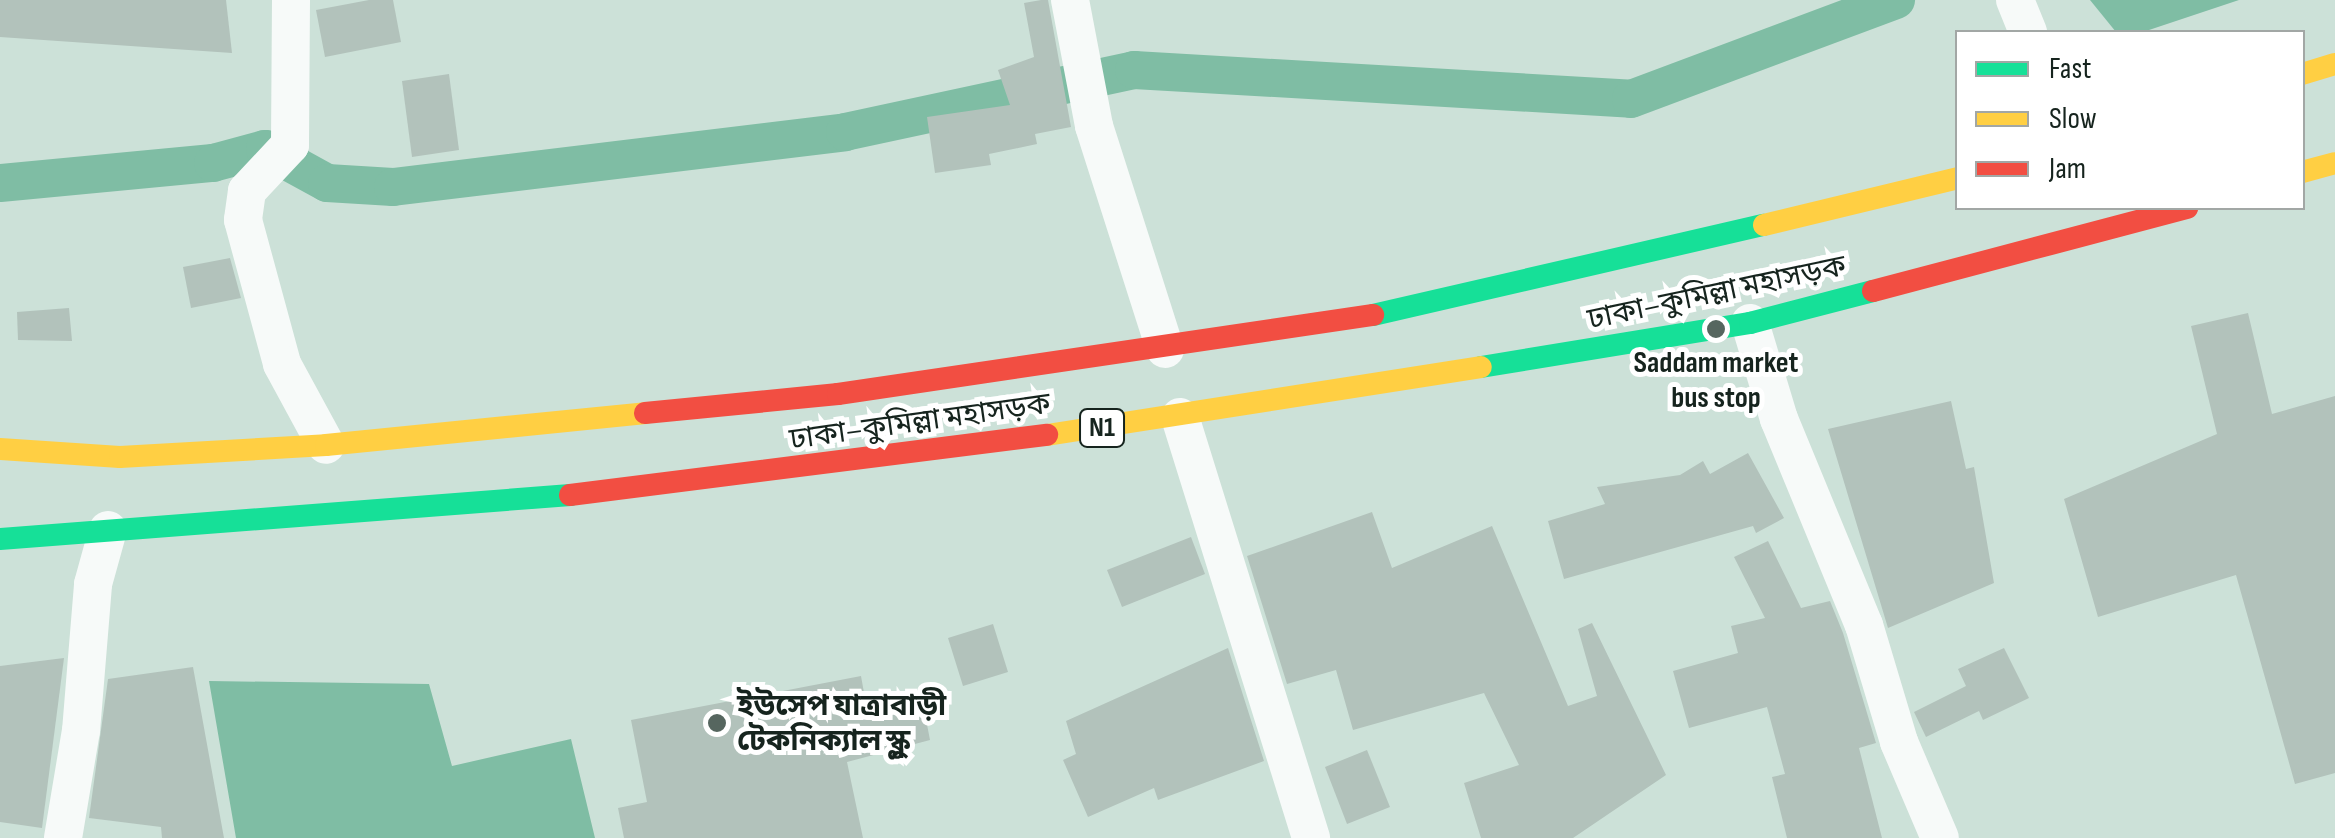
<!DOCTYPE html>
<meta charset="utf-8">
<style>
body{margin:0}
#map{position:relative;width:2335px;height:838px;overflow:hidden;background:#cce1d8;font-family:"Sofia Sans Condensed","Noto Sans Bengali",sans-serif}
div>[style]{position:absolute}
.water>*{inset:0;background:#7fbda4}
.canal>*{height:38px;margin:-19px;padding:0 19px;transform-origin:19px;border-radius:19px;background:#7fbda4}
.building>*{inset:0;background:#b2c2bb}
.street>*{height:38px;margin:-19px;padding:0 19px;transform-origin:19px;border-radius:19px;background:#f7faf9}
.fast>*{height:22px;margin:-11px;padding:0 11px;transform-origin:11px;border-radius:11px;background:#16e098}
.slow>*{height:22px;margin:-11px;padding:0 11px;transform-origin:11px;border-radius:11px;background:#ffcf43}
.jam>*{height:22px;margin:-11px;padding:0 11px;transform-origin:11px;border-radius:11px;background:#f24e42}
.dots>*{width:28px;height:28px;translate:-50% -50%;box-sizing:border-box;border:5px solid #fff;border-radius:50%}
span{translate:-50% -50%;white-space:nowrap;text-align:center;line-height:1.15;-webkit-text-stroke:10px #fff;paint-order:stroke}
.shield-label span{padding:2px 8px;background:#fff;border:2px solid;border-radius:8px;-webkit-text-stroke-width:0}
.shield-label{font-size:28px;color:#16241e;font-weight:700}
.street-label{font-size:30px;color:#16241e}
.poi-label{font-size:30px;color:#16241e;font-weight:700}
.left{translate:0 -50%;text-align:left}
.legend{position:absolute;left:1955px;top:30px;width:350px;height:180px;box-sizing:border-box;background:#fff;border:2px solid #a2a7a5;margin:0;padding:12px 18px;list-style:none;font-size:30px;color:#16241e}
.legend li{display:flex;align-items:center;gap:20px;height:50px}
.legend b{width:50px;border:2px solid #a2a7a5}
</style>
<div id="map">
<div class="water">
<i style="clip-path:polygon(2090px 0,2239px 0,2143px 32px,2116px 32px)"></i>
<i style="clip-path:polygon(209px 681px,429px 684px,452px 766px,571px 739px,595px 838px,236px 838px)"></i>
</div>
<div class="canal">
<i style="left:0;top:183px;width:214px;rotate:-5.4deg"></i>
<i style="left:213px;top:163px;width:54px;rotate:-15.1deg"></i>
<i style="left:265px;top:149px;width:71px;rotate:28.7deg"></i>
<i style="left:327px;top:183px;width:66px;rotate:3.5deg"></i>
<i style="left:393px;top:187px;width:455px;rotate:-6.9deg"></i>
<i style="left:845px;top:132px;width:296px;rotate:-12.1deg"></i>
<i style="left:1134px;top:70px;width:498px;rotate:3.3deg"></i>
<i style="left:1631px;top:99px;width:283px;rotate:-20.5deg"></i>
</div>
<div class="building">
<i style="clip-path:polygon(0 0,226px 0,232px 53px,0 37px)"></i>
<i style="clip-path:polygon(369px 0,393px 0,401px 42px,325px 57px,316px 10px)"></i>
<i style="clip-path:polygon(1041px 0,1048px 0,1071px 127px,1035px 134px,1037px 144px,989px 154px,991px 165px,935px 173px,927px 117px,1010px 105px,998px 70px,1034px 57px,1024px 3px)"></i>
<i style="clip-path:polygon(449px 74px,459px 150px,412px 157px,402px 81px)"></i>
<i style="clip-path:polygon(230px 258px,241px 298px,191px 308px,183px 267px)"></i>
<i style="clip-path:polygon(69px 308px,72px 341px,18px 340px,17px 312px)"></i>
<i style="clip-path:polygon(2248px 313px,2272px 414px,2335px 396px,2335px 773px,2295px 784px,2236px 575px,2098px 617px,2064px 499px,2217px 434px,2191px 326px)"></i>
<i style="clip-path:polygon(1951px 401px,1966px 469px,1974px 467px,1994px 583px,1888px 628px,1828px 429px)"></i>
<i style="clip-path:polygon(1748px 453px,1784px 518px,1756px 533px,1753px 526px,1564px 579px,1548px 521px,1605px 504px,1597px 487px,1680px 475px,1703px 461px,1710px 474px)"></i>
<i style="clip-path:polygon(1372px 512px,1392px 568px,1492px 526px,1568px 706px,1597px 696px,1578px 629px,1592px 623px,1666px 775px,1573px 838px,1481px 838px,1464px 783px,1519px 765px,1484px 693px,1353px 730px,1336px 670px,1287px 684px,1247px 556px)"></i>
<i style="clip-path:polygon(1191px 537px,1205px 574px,1122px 607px,1107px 570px)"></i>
<i style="clip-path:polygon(1768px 541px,1801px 608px,1830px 601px,1843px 633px,1876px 743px,1859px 748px,1882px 838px,1787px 838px,1772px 777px,1785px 774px,1767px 707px,1689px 728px,1673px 671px,1738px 653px,1731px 626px,1765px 618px,1734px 557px)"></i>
<i style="clip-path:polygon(993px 624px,1008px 672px,963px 686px,948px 638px)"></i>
<i style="clip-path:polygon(1228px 648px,1264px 761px,1158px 800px,1154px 788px,1088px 817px,1063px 760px,1076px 754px,1066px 721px)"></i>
<i style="clip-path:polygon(2004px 648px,2029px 698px,1983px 720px,1979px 711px,1926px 737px,1914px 712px,1966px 686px,1958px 669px)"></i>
<i style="clip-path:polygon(64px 658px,42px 828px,0 822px,0 666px)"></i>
<i style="clip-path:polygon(193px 667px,224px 838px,162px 838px,161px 827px,89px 818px,108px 679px)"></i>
<i style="clip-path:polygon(861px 676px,868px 715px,923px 704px,930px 740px,847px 762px,863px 838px,624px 838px,618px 808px,647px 802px,631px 720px)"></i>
<i style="clip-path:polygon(1367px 750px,1390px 807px,1347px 824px,1325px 767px)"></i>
</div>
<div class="street">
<i style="left:291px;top:0;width:145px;rotate:90.4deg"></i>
<i style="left:290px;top:145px;width:63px;rotate:133.1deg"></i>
<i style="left:247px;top:191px;width:29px;rotate:98deg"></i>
<i style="left:243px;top:220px;width:149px;rotate:74.8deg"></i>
<i style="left:282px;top:364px;width:92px;rotate:61.5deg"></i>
<i style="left:1070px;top:0;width:128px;rotate:79.2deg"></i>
<i style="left:1094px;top:126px;width:234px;rotate:72.3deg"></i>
<i style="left:2015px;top:0;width:35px;rotate:68deg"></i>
<i style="left:1750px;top:323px;width:100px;rotate:73.2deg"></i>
<i style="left:1779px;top:419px;width:223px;rotate:67.6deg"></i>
<i style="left:1864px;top:625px;width:122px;rotate:73.3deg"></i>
<i style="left:1899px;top:742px;width:104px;rotate:66.9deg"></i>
<i style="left:1180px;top:417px;width:441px;rotate:72.7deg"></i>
<i style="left:63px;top:838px;width:109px;rotate:-80.5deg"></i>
<i style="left:81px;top:731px;width:147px;rotate:-85.3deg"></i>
<i style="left:93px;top:584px;width:56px;rotate:-74.5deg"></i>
</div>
<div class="fast">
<i style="left:1373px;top:315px;width:401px;rotate:-13deg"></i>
<i style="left:1481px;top:367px;width:273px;rotate:-9.3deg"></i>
<i style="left:1750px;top:323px;width:127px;rotate:-14.6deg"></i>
<i style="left:0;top:539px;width:572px;rotate:-4.41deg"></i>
</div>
<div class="slow">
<i style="left:2302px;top:74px;width:34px;rotate:-17deg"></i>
<i style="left:2302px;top:172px;width:34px;rotate:-15deg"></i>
<i style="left:1764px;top:225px;width:200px;rotate:-13.6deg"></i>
<i style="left:1047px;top:435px;width:439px;rotate:-8.9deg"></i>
<i style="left:0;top:449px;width:120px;rotate:3.8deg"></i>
<i style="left:120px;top:457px;width:206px;rotate:-3.3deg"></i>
<i style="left:326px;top:445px;width:321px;rotate:-5.7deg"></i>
</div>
<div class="jam">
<i style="left:1873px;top:291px;width:325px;rotate:-14.8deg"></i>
<i style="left:645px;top:413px;width:194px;rotate:-5.6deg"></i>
<i style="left:838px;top:394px;width:541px;rotate:-8.4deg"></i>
<i style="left:570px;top:495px;width:481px;rotate:-7.2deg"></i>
</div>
<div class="dots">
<i style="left:1716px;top:329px;background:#56665f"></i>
<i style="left:717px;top:723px;background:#56665f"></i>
</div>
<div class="shield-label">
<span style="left:1102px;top:428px">N1</span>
</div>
<div class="street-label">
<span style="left:1717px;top:293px;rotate:-12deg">ঢাকা–কুমিল্লা মহাসড়ক</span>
<span style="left:920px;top:422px;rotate:-8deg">ঢাকা–কুমিল্লা মহাসড়ক</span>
</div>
<div class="poi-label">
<span style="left:1716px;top:380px">Saddam market<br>bus stop</span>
<span class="left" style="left:737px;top:723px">ইউসেপ যাত্রাবাড়ী<br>টেকনিক্যাল স্কুল</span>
</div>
<ul class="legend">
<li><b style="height:12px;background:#16e098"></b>Fast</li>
<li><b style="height:12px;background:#ffcf43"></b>Slow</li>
<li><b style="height:12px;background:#f24e42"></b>Jam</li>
</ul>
</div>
